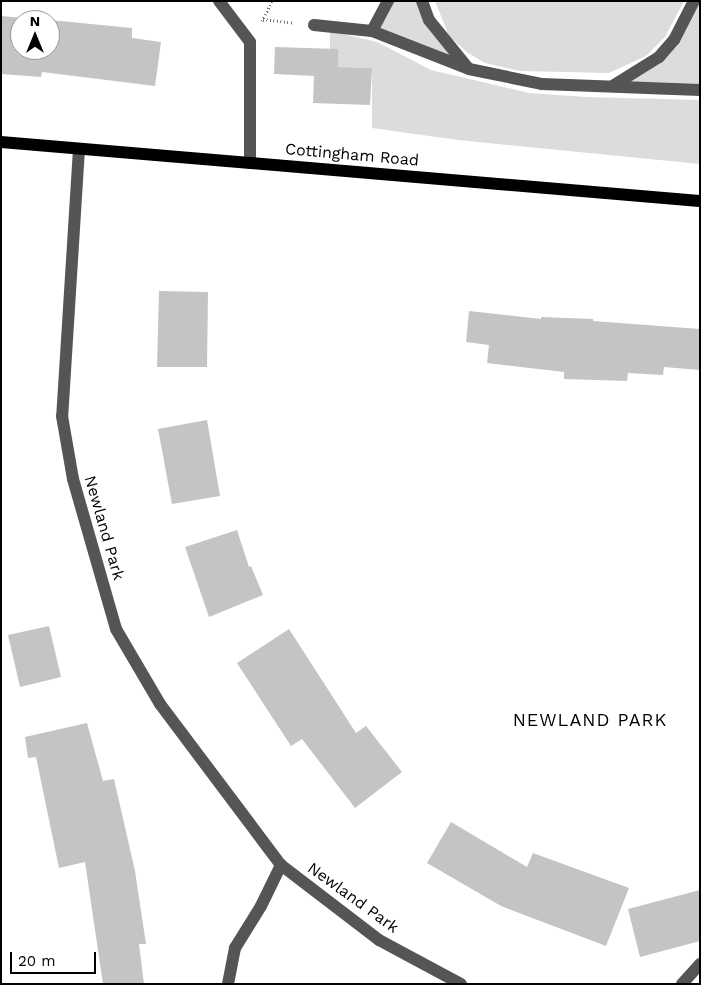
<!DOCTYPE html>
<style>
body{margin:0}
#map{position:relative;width:701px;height:985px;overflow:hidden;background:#fff;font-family:"Work Sans",sans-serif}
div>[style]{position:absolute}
.green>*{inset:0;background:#dcdcdc}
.building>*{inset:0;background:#c4c4c4}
.path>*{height:3px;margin-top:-1.5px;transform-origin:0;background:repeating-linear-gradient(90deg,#777 0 1px,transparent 0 3.5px)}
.minor>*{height:12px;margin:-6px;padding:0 6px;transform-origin:6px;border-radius:6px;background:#555}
.major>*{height:12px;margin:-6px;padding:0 6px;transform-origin:6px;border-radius:6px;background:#000}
span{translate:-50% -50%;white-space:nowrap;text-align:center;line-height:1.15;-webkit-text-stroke:4px #fff;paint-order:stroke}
.street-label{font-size:16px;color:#000}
.neighbourhood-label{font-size:18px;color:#000;letter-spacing:1px}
.frame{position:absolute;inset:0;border:2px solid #000;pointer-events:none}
.north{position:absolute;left:10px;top:10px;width:50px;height:50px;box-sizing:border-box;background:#fff;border:1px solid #999;border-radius:50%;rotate:0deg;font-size:14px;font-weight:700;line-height:20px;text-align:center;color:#000}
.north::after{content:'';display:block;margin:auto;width:18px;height:22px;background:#000;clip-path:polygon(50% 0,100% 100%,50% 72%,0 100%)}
.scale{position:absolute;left:10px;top:952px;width:86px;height:22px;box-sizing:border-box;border:2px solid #000;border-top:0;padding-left:6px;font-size:15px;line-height:18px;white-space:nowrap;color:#000;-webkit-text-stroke:4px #fff;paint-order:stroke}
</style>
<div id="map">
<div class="green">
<i style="clip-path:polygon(388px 1px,422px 1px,469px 69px,372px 31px)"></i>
<i style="clip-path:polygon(435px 1px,684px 1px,665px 37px,646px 56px,609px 73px,520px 71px,485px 63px,468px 53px,449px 36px)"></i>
<i style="clip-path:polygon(700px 1px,700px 90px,614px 85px,659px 57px)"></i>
<i style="clip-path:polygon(330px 31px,377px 42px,431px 70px,529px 93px,586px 97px,700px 100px,700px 164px,458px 140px,372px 128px,372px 68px,338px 67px,338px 50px,330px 49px)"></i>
</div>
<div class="building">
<i style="clip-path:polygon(1px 16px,46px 20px,20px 20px,20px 50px,50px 50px,50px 20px,132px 28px,132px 38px,161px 42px,155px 86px,42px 72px,41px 77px,1px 74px)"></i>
<i style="clip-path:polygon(275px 47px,338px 49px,338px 67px,372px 68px,370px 105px,313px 103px,314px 76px,274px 74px)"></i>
<i style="clip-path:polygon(159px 291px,208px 292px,207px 367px,157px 367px)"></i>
<i style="clip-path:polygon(469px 311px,541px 319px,541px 317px,593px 319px,593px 321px,700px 329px,700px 370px,664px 367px,663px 375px,628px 373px,627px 381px,564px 379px,564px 372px,487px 363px,489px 345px,466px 342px)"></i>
<i style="clip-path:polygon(207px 420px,220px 496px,172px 504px,158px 429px)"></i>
<i style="clip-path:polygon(237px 530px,249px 567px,251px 566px,263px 595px,209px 617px,185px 547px)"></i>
<i style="clip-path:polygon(49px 626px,61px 677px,20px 687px,8px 635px)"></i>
<i style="clip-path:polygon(289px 629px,356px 733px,366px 726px,402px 772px,355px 808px,302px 739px,291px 746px,237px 663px)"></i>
<i style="clip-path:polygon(87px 723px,103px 781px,114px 779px,135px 871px,146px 944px,139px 944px,144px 984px,103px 984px,85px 862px,59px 868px,36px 757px,28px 758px,25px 737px)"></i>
<i style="clip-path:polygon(451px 822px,527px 867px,533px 853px,629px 888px,606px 946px,501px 906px,427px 863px)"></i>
<i style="clip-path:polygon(700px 890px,700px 941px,640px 957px,628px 909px)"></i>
</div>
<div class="path">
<i style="left:263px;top:19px;width:31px;rotate:7deg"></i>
<i style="left:262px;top:21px;width:22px;rotate:-63deg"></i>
</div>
<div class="minor">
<i style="left:219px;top:1px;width:51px;rotate:52.9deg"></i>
<i style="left:250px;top:42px;width:121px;rotate:90deg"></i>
<i style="left:422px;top:1px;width:20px;rotate:70deg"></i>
<i style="left:429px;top:20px;width:60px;rotate:51deg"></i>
<i style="left:314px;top:25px;width:58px;rotate:5.9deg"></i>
<i style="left:372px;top:31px;width:104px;rotate:21.4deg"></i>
<i style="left:469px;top:69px;width:75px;rotate:11.6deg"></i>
<i style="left:542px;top:84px;width:158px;rotate:2.2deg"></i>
<i style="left:372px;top:31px;width:34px;rotate:-62deg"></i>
<i style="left:614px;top:85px;width:53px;rotate:-31.9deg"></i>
<i style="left:659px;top:57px;width:23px;rotate:-49deg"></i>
<i style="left:674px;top:40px;width:44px;rotate:-62.9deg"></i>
<i style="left:79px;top:149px;width:268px;rotate:93.6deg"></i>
<i style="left:62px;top:416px;width:64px;rotate:80.1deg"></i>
<i style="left:73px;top:479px;width:156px;rotate:74deg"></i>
<i style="left:116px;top:629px;width:87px;rotate:59.6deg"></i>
<i style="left:160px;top:704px;width:201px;rotate:53.1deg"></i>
<i style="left:281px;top:865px;width:123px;rotate:37.4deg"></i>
<i style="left:379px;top:940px;width:93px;rotate:28.2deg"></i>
<i style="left:228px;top:984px;width:37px;rotate:-79deg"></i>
<i style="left:235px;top:948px;width:49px;rotate:-58.2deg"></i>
<i style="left:261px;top:906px;width:46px;rotate:-64deg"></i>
<i style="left:682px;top:984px;width:27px;rotate:-48deg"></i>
</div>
<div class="major">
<i style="left:1px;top:142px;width:701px;rotate:4.82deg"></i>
</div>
<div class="street-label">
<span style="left:352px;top:155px;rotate:5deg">Cottingham Road</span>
<span style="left:104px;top:528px;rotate:74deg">Newland Park</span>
<span style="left:353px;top:898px;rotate:36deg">Newland Park</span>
</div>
<div class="neighbourhood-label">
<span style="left:590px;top:720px">NEWLAND PARK</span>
</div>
<div class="frame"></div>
<div class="north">N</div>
<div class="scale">20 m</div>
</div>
